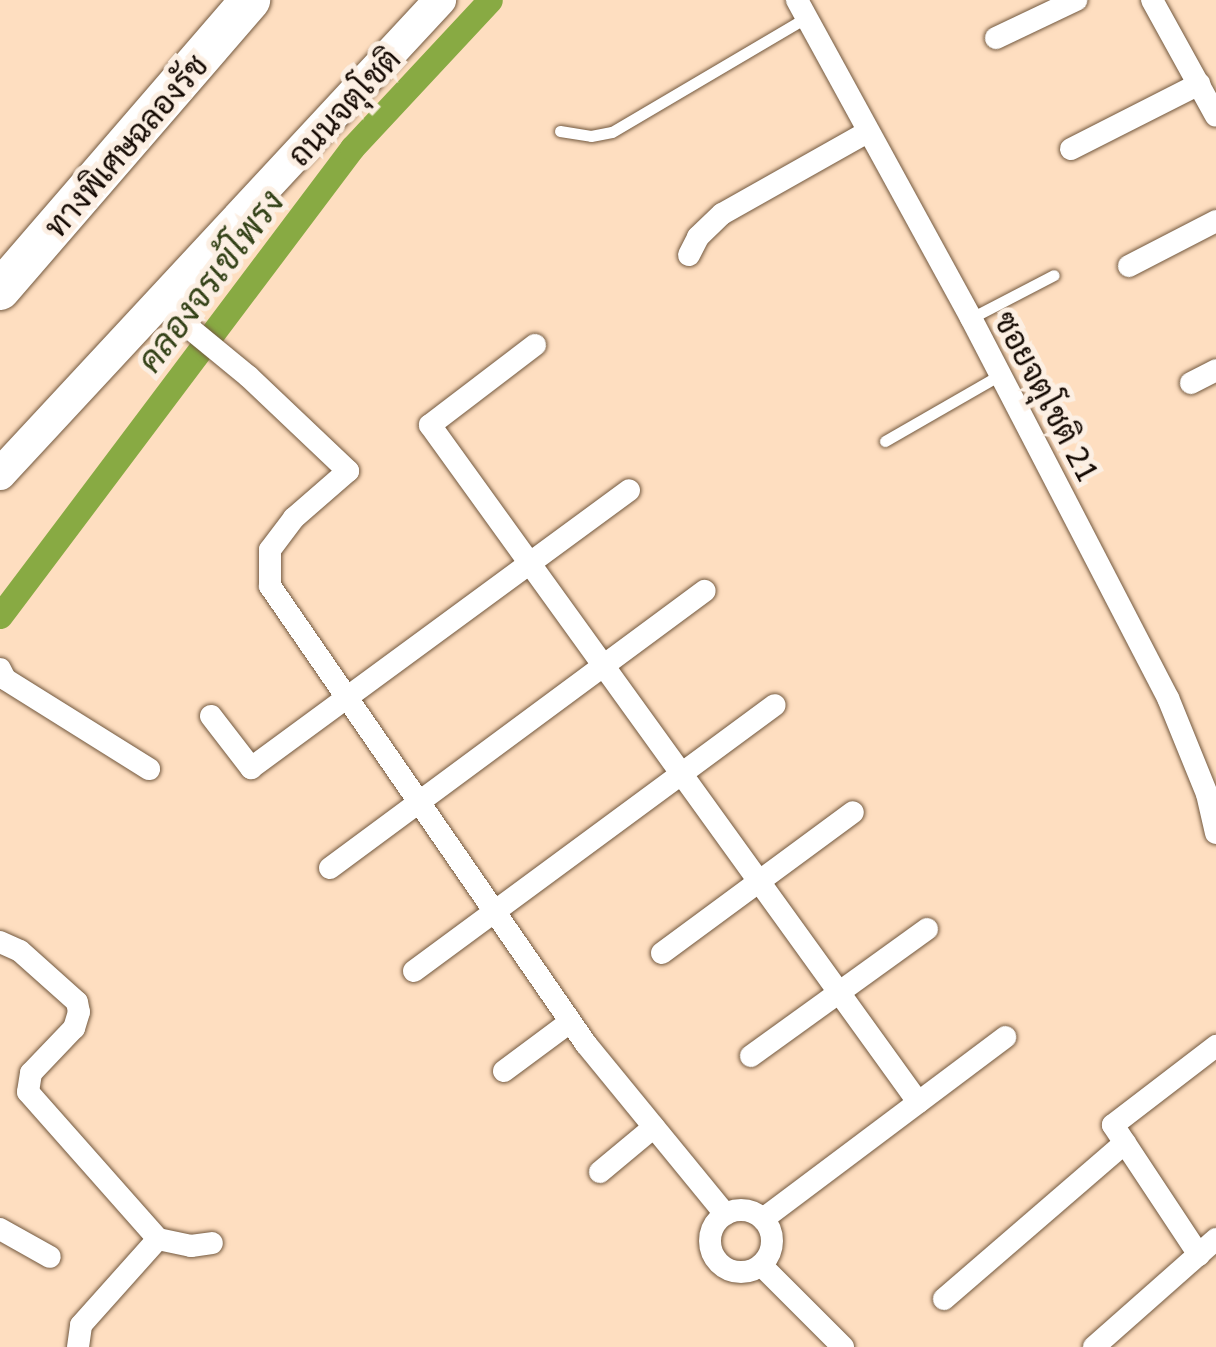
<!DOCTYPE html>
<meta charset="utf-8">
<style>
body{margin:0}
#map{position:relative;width:1216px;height:1347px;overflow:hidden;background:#fedec0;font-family:Georgia,Sarabun,serif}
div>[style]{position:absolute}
.canal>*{height:25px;margin:-12.5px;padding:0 12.5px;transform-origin:12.5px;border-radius:12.5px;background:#88aa43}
.roads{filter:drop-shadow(0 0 2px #72583e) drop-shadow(0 0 2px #72583e)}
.lane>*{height:11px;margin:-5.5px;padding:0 5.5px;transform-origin:5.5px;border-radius:5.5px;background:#fff}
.street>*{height:22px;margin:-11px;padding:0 11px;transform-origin:11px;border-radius:11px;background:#fff}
.street>.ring{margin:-11px;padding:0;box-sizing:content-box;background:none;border:22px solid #fff;border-radius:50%}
.secondary>*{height:32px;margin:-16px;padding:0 16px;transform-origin:16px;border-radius:16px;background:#fff}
.highway>*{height:40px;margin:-20px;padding:0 20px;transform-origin:20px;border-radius:20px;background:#fff}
span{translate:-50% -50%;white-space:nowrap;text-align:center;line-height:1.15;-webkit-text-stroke:10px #fcefe3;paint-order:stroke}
.street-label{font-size:32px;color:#140902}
.water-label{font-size:35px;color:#344218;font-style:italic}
</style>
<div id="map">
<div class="canal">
<i style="left:0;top:616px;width:586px;rotate:-53.05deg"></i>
<i style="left:352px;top:148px;width:202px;rotate:-47deg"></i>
</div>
<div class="roads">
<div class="lane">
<i style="left:560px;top:131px;width:31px;rotate:9deg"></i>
<i style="left:591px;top:136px;width:21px;rotate:-11deg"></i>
<i style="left:612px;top:132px;width:226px;rotate:-30.5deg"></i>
<i style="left:971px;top:318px;width:93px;rotate:-27.4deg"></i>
<i style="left:885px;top:441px;width:133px;rotate:-29.9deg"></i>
</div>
<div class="street">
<i style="left:797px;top:0;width:362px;rotate:61.3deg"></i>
<i style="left:971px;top:318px;width:428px;rotate:62.6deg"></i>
<i style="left:1168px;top:698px;width:104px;rotate:67.9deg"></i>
<i style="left:1207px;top:794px;width:40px;rotate:77deg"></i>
<i style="left:1152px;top:0;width:132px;rotate:61.1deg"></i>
<i style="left:996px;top:38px;width:89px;rotate:-25.4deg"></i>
<i style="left:1071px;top:149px;width:144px;rotate:-26.9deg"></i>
<i style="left:689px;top:255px;width:20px;rotate:-63deg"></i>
<i style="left:698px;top:237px;width:33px;rotate:-44deg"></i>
<i style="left:722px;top:214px;width:165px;rotate:-29.4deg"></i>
<i style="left:1129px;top:266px;width:98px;rotate:-27.3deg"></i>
<i style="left:159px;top:303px;width:115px;rotate:39.4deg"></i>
<i style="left:248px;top:376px;width:138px;rotate:43.5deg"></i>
<i style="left:348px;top:471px;width:72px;rotate:139deg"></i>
<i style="left:294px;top:518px;width:40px;rotate:127deg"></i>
<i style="left:270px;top:550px;width:36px;rotate:90deg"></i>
<i style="left:270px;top:586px;width:556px;rotate:55.4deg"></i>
<i style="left:586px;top:1044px;width:220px;rotate:50.7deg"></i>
<i style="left:535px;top:345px;width:132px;rotate:142.7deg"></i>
<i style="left:430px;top:425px;width:835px;rotate:54.21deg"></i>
<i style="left:1191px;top:383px;width:28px;rotate:-27deg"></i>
<i style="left:0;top:669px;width:11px;rotate:63deg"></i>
<i style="left:5px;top:679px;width:170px;rotate:32deg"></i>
<i style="left:211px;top:716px;width:66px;rotate:52.4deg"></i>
<i style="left:251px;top:768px;width:469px;rotate:-36.3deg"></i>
<i style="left:330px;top:868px;width:466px;rotate:-36.5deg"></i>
<i style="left:0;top:942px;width:22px;rotate:24deg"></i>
<i style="left:20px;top:951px;width:76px;rotate:41.8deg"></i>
<i style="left:77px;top:1002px;width:10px;rotate:79deg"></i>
<i style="left:79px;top:1012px;width:17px;rotate:107deg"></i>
<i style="left:74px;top:1028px;width:62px;rotate:133.7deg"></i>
<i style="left:31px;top:1073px;width:19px;rotate:99deg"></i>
<i style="left:28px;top:1092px;width:196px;rotate:48.5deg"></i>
<i style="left:158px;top:1239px;width:34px;rotate:12deg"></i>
<i style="left:191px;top:1246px;width:21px;rotate:-8deg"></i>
<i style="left:662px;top:953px;width:237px;rotate:-36.4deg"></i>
<i style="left:414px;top:971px;width:448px;rotate:-36.4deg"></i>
<i style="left:751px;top:1056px;width:217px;rotate:-35.8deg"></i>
<i style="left:504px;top:1071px;width:82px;rotate:-36.6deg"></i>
<i style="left:600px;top:1172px;width:70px;rotate:-39.8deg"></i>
<i class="ring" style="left:710px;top:1210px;width:40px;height:40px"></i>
<i style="left:763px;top:1219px;width:303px;rotate:-36.9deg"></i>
<i style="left:0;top:1229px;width:57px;rotate:29.2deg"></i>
<i style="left:1199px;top:1255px;width:156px;rotate:-123.5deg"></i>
<i style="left:1113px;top:1125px;width:130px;rotate:-37.5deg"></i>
<i style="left:761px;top:1265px;width:116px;rotate:45deg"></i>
<i style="left:944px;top:1299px;width:239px;rotate:-40.8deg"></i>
<i style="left:78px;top:1347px;width:22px;rotate:-82deg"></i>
<i style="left:81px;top:1325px;width:115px;rotate:-48.2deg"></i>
<i style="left:1094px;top:1347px;width:163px;rotate:-41.5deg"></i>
</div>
<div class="secondary">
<i style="left:0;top:474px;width:647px;rotate:-47.13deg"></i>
</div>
<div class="highway">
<i style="left:0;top:290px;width:383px;rotate:-49.2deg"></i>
</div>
</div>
<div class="street-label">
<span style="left:343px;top:106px;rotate:-47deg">ถนนจตุโชติ</span>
<span style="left:125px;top:145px;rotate:-49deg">ทางพิเศษฉลองรัช</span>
<span style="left:1048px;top:396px;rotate:62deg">ซอยจตุโชติ 21</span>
</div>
<div class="water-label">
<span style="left:209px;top:280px;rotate:-53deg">คลองจรเข้โพรง</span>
</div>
</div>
